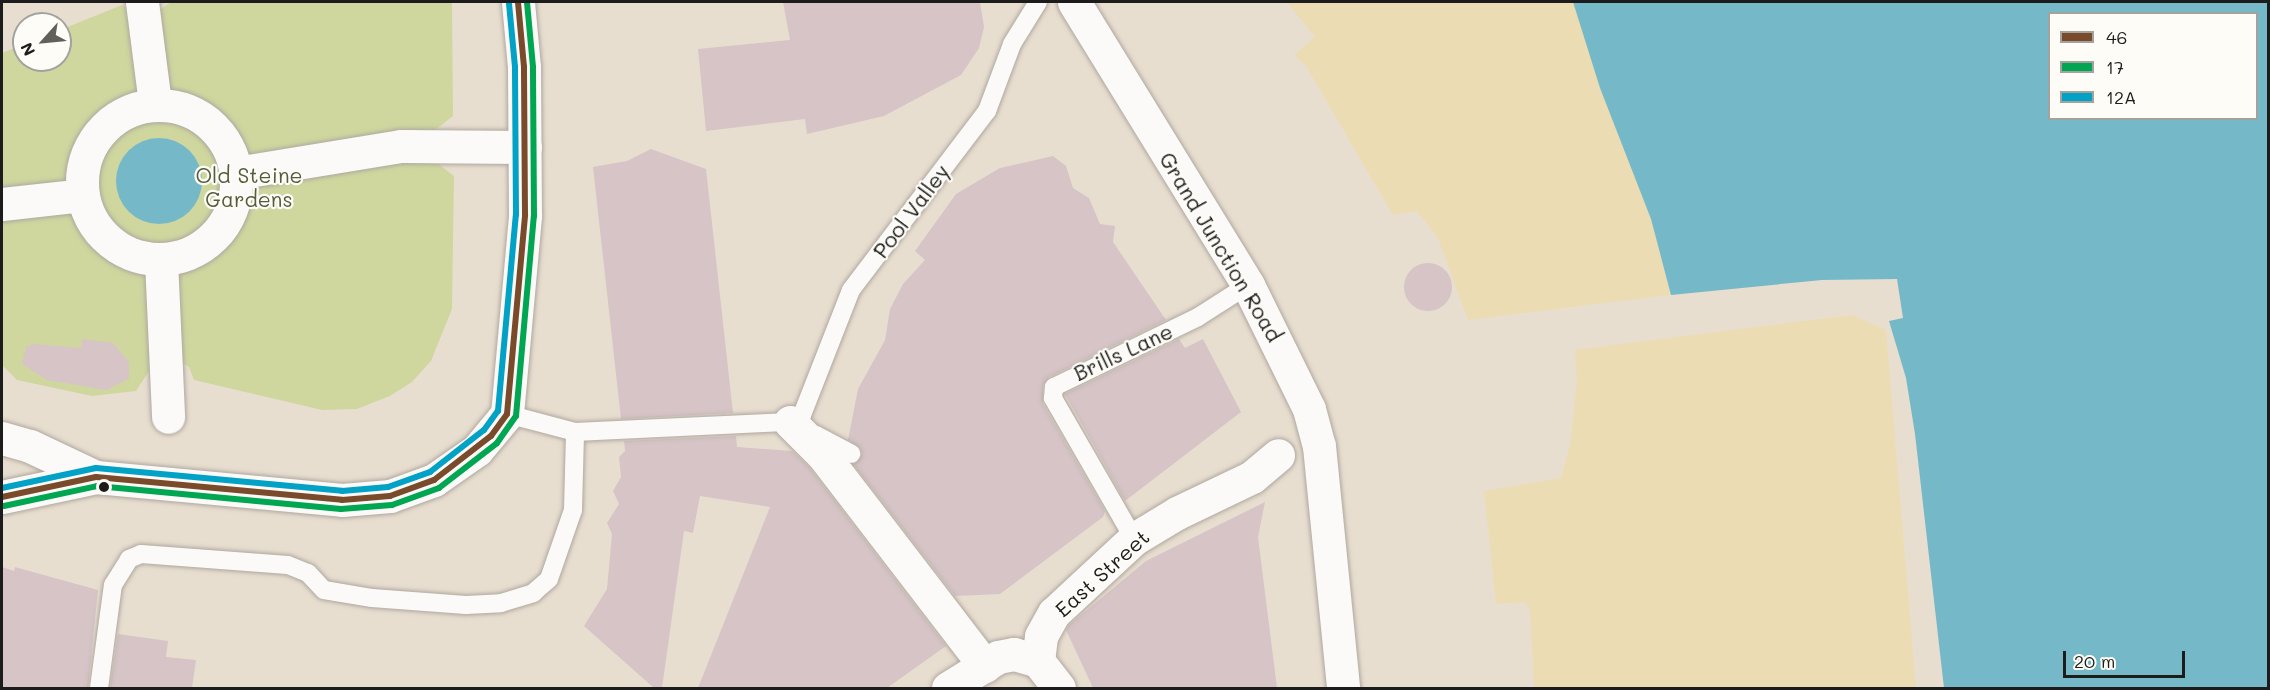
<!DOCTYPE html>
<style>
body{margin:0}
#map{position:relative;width:2270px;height:690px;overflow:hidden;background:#e8ded0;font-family:Mali,sans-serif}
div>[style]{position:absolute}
.green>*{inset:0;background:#cfd79f}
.sand>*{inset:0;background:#ebdcb4}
.water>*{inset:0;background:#75b9c8}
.round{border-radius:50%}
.building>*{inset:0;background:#d6c4c6}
.roads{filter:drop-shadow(0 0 2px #afa89f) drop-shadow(0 0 2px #afa89f)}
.lane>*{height:18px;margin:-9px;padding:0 9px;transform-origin:9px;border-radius:9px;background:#fcfaf8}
.street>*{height:33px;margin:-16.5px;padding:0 16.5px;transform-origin:16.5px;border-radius:16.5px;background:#fcfaf8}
.street>.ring{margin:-16.5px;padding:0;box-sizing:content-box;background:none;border:33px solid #fcfaf8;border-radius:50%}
.secondary>*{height:33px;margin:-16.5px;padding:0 16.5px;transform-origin:16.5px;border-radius:16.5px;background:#fcfaf8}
.primary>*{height:33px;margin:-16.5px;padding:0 16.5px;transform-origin:16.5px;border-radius:16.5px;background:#fcfaf8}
.bus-1>*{height:6px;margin:-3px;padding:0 3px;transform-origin:3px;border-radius:3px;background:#7a4b2a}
.bus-2>*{height:6px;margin:-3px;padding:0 3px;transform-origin:3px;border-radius:3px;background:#00a651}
.bus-3>*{height:6px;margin:-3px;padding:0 3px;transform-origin:3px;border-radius:3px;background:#01a2c5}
.dots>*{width:16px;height:16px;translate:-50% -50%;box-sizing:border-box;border:3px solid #fdfcf7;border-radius:50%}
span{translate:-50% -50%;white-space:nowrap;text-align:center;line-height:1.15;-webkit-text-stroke:4.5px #fdfcf7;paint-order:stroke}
.park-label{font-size:21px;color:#545c3c}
.street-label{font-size:21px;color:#1c1c1c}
.frame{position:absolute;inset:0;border:3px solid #1c1c1c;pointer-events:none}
.legend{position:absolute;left:2048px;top:12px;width:210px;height:108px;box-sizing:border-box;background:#fdfcf7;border:2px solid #a3a29f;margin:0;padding:8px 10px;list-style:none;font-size:18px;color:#1c1c1c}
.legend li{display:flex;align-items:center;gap:12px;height:30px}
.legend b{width:30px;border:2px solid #a3a29f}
.north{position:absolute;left:12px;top:12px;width:60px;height:60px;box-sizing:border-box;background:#fdfcf7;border:2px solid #a3a29f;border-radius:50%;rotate:243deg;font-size:16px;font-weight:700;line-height:24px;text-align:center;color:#1c1c1c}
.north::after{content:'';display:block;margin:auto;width:21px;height:27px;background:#63605b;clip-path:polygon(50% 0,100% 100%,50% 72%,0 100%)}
.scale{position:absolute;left:2063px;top:651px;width:122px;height:27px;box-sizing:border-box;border:3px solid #1c1c1c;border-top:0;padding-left:8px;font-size:18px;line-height:21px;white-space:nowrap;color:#1c1c1c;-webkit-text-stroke:4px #fdfcf7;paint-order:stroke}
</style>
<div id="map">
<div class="green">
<i style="clip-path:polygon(171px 2px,452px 2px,453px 116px,435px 130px,436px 162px,454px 176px,452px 309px,431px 361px,412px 382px,390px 396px,357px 409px,322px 410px,194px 380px,189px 367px,176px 359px,153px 365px,136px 391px,92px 396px,17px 380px,2px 365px,2px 53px,24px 44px,24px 60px,60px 60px,60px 30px,122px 5px,129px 10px,158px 11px)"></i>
</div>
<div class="sand">
<i style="clip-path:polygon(1287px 2px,1595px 2px,1671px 295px,1468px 320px,1438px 238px,1417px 211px,1393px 215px,1306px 66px,1294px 55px,1315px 37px)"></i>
<i style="clip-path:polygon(1852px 315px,1886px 330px,1916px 688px,1534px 688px,1530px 610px,1525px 602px,1496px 604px,1484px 491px,1561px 478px,1570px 444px,1577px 382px,1575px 350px)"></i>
</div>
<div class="water">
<i style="clip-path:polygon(evenodd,1573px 2px,2268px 2px,2268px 688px,1944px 688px,1915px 434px,1906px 378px,1889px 321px,1903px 318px,1897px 279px,1822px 280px,1671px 295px,1651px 219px,1600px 88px,1573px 2px,2050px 14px,2256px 14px,2256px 118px,2050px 118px,2050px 14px)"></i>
<i class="round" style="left:116px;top:138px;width:86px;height:86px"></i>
</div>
<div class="building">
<i style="clip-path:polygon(783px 2px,980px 2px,984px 27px,979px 48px,961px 75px,884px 116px,807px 134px,805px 119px,706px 131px,698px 49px,790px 40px)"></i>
<i style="clip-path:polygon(651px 149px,706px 169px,733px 413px,621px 419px,593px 167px,627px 161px)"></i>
<i style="clip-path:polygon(1053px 156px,1066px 166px,1073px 188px,1089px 198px,1100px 224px,1115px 226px,1113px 242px,1166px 320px,1049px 377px,1043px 385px,1043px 404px,1105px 511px,1103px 517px,1000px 594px,955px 596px,854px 465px,862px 454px,860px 448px,848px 440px,858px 389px,885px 340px,890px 309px,903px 284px,925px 260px,915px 251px,956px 194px,1000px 168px)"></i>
<i class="round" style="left:1404px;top:263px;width:48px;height:48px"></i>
<i style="clip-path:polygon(82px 339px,113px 343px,129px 362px,129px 378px,107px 390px,47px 380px,22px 364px,26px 347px,33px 344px,81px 348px)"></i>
<i style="clip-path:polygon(1179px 339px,1185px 348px,1203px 339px,1241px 412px,1125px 501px,1065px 394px)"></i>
<i style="clip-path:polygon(736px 436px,737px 447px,792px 451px,809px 467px,946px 646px,887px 688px,698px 688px,770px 507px,700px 496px,693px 533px,684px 531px,662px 688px,654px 688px,584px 626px,607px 589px,612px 534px,607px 523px,619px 504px,613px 491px,621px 477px,619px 457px,625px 451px,624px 441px)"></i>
<i style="clip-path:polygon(1265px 502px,1258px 537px,1277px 688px,1093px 688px,1066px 630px,1069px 625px,1146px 561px)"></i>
<i style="clip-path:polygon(2px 567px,14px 571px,15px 567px,98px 590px,88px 688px,2px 688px)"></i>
<i style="clip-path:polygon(118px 634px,168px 641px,166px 657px,196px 660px,192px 688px,110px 688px)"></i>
</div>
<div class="roads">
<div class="lane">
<i style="left:507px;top:414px;width:70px;rotate:14.8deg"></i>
<i style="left:575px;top:432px;width:215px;rotate:-2.7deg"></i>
<i style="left:790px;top:422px;width:14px;rotate:-30deg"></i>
<i style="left:802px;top:415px;width:134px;rotate:-68.6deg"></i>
<i style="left:851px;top:290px;width:225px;rotate:-52.8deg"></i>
<i style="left:987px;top:111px;width:72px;rotate:-69.5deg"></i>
<i style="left:1012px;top:44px;width:49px;rotate:-58.2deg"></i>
<i style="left:816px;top:435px;width:40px;rotate:28deg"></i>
<i style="left:1134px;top:539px;width:163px;rotate:-119.9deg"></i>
<i style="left:1053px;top:398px;width:11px;rotate:-85deg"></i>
<i style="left:1054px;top:387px;width:160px;rotate:-25.9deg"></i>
<i style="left:1198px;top:317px;width:59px;rotate:-32.6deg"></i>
<i style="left:99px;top:688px;width:104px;rotate:-82.3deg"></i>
<i style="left:113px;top:585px;width:31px;rotate:-58deg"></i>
<i style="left:129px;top:559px;width:13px;rotate:-23deg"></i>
<i style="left:141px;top:554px;width:147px;rotate:4.3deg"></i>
<i style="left:288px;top:565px;width:22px;rotate:22deg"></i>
<i style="left:308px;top:573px;width:23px;rotate:47deg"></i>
<i style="left:324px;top:590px;width:49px;rotate:9.5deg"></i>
<i style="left:372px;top:598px;width:94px;rotate:4.3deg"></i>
<i style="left:466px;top:605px;width:35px;rotate:-3deg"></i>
<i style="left:501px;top:603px;width:34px;rotate:-17deg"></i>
<i style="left:533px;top:593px;width:21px;rotate:-41deg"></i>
<i style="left:549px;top:579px;width:73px;rotate:-70.8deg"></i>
<i style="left:573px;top:510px;width:78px;rotate:-88.5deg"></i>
</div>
<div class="street">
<i style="left:142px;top:2px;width:103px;rotate:82.7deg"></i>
<i class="ring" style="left:82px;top:105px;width:121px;height:121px"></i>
<i style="left:236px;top:173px;width:167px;rotate:-9.3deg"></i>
<i style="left:401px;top:146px;width:124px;rotate:0.5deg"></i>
<i style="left:2px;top:204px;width:81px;rotate:-6.3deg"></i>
<i style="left:161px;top:260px;width:157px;rotate:87.4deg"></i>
<i style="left:790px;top:422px;width:47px;rotate:45deg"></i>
<i style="left:823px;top:455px;width:266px;rotate:52.5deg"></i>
<i style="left:1038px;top:661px;width:25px;rotate:-83deg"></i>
<i style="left:1041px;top:636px;width:26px;rotate:-61deg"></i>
<i style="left:1054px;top:613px;width:109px;rotate:-42.8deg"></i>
<i style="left:1134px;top:539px;width:50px;rotate:-31.2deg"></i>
<i style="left:1177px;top:513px;width:83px;rotate:-25.6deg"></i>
<i style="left:1252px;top:477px;width:34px;rotate:-40deg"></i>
<i style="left:948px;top:688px;width:59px;rotate:-31.8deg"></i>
<i style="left:998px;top:657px;width:16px;rotate:-11deg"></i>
<i style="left:1014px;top:654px;width:25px;rotate:16deg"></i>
<i style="left:1038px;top:661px;width:34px;rotate:52deg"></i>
</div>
<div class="secondary">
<i style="left:2px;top:438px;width:29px;rotate:16deg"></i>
<i style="left:30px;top:446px;width:73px;rotate:25.2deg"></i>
<i style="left:96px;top:477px;width:247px;rotate:5.3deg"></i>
<i style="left:342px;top:500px;width:48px;rotate:-4.8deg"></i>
<i style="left:390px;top:496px;width:47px;rotate:-20deg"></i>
<i style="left:434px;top:480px;width:52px;rotate:-34.9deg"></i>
<i style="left:477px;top:450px;width:47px;rotate:-50.2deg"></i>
<i style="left:507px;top:414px;width:200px;rotate:-84.8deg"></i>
<i style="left:525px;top:215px;width:148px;rotate:-90.4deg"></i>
<i style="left:524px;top:67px;width:65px;rotate:-95.3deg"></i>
<i style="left:2px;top:497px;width:96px;rotate:-12deg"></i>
</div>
<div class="primary">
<i style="left:1074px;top:2px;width:332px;rotate:58.4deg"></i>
<i style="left:1248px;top:285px;width:138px;rotate:63.8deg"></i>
<i style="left:1309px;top:409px;width:38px;rotate:75deg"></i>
<i style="left:1319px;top:446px;width:243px;rotate:84.3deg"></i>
</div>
</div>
<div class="bus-1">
<i style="left:2px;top:497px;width:96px;rotate:-12deg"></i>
<i style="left:96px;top:477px;width:247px;rotate:5.3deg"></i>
<i style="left:342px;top:500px;width:48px;rotate:-4.8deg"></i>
<i style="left:390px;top:496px;width:47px;rotate:-20deg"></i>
<i style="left:434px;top:480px;width:72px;rotate:-37.7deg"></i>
<i style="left:491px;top:436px;width:27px;rotate:-54deg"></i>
<i style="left:507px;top:414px;width:200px;rotate:-84.8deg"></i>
<i style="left:525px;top:215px;width:148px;rotate:-90.4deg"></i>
<i style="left:524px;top:67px;width:65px;rotate:-95.3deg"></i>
</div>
<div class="bus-2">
<i style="left:4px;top:506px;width:95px;rotate:-12.1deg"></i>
<i style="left:97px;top:486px;width:245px;rotate:5.4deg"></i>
<i style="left:341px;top:509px;width:51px;rotate:-4.5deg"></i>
<i style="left:392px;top:505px;width:50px;rotate:-19.9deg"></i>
<i style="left:439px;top:488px;width:73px;rotate:-37.8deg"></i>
<i style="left:497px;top:443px;width:33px;rotate:-55deg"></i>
<i style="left:516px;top:416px;width:201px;rotate:-84.9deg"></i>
<i style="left:534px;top:216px;width:149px;rotate:-90.4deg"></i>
<i style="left:533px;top:67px;width:65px;rotate:-95.3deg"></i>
</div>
<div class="bus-3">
<i style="left:2px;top:488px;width:96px;rotate:-12deg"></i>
<i style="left:96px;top:468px;width:247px;rotate:5.3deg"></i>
<i style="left:342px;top:491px;width:46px;rotate:-5deg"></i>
<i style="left:388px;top:487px;width:45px;rotate:-19.7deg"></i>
<i style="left:430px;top:472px;width:68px;rotate:-37.9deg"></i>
<i style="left:484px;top:430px;width:24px;rotate:-54deg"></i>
<i style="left:498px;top:411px;width:197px;rotate:-84.8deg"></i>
<i style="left:516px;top:215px;width:148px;rotate:-90.4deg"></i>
<i style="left:515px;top:67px;width:64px;rotate:-95.4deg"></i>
</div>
<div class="dots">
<i style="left:104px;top:487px;background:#1c1c1c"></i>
</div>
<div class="park-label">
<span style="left:249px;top:187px">Old Steine<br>Gardens</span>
</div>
<div class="street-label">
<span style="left:911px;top:211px;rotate:-53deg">Pool Valley</span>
<span style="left:1221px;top:247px;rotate:59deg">Grand Junction Road</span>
<span style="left:1123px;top:352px;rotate:-25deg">Brills Lane</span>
<span style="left:1102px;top:573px;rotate:-42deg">East Street</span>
</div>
<div class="frame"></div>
<ul class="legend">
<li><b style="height:8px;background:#7a4b2a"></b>46</li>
<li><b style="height:8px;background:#00a651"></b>17</li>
<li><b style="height:8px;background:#01a2c5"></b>12A</li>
</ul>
<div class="north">N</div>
<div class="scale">20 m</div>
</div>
